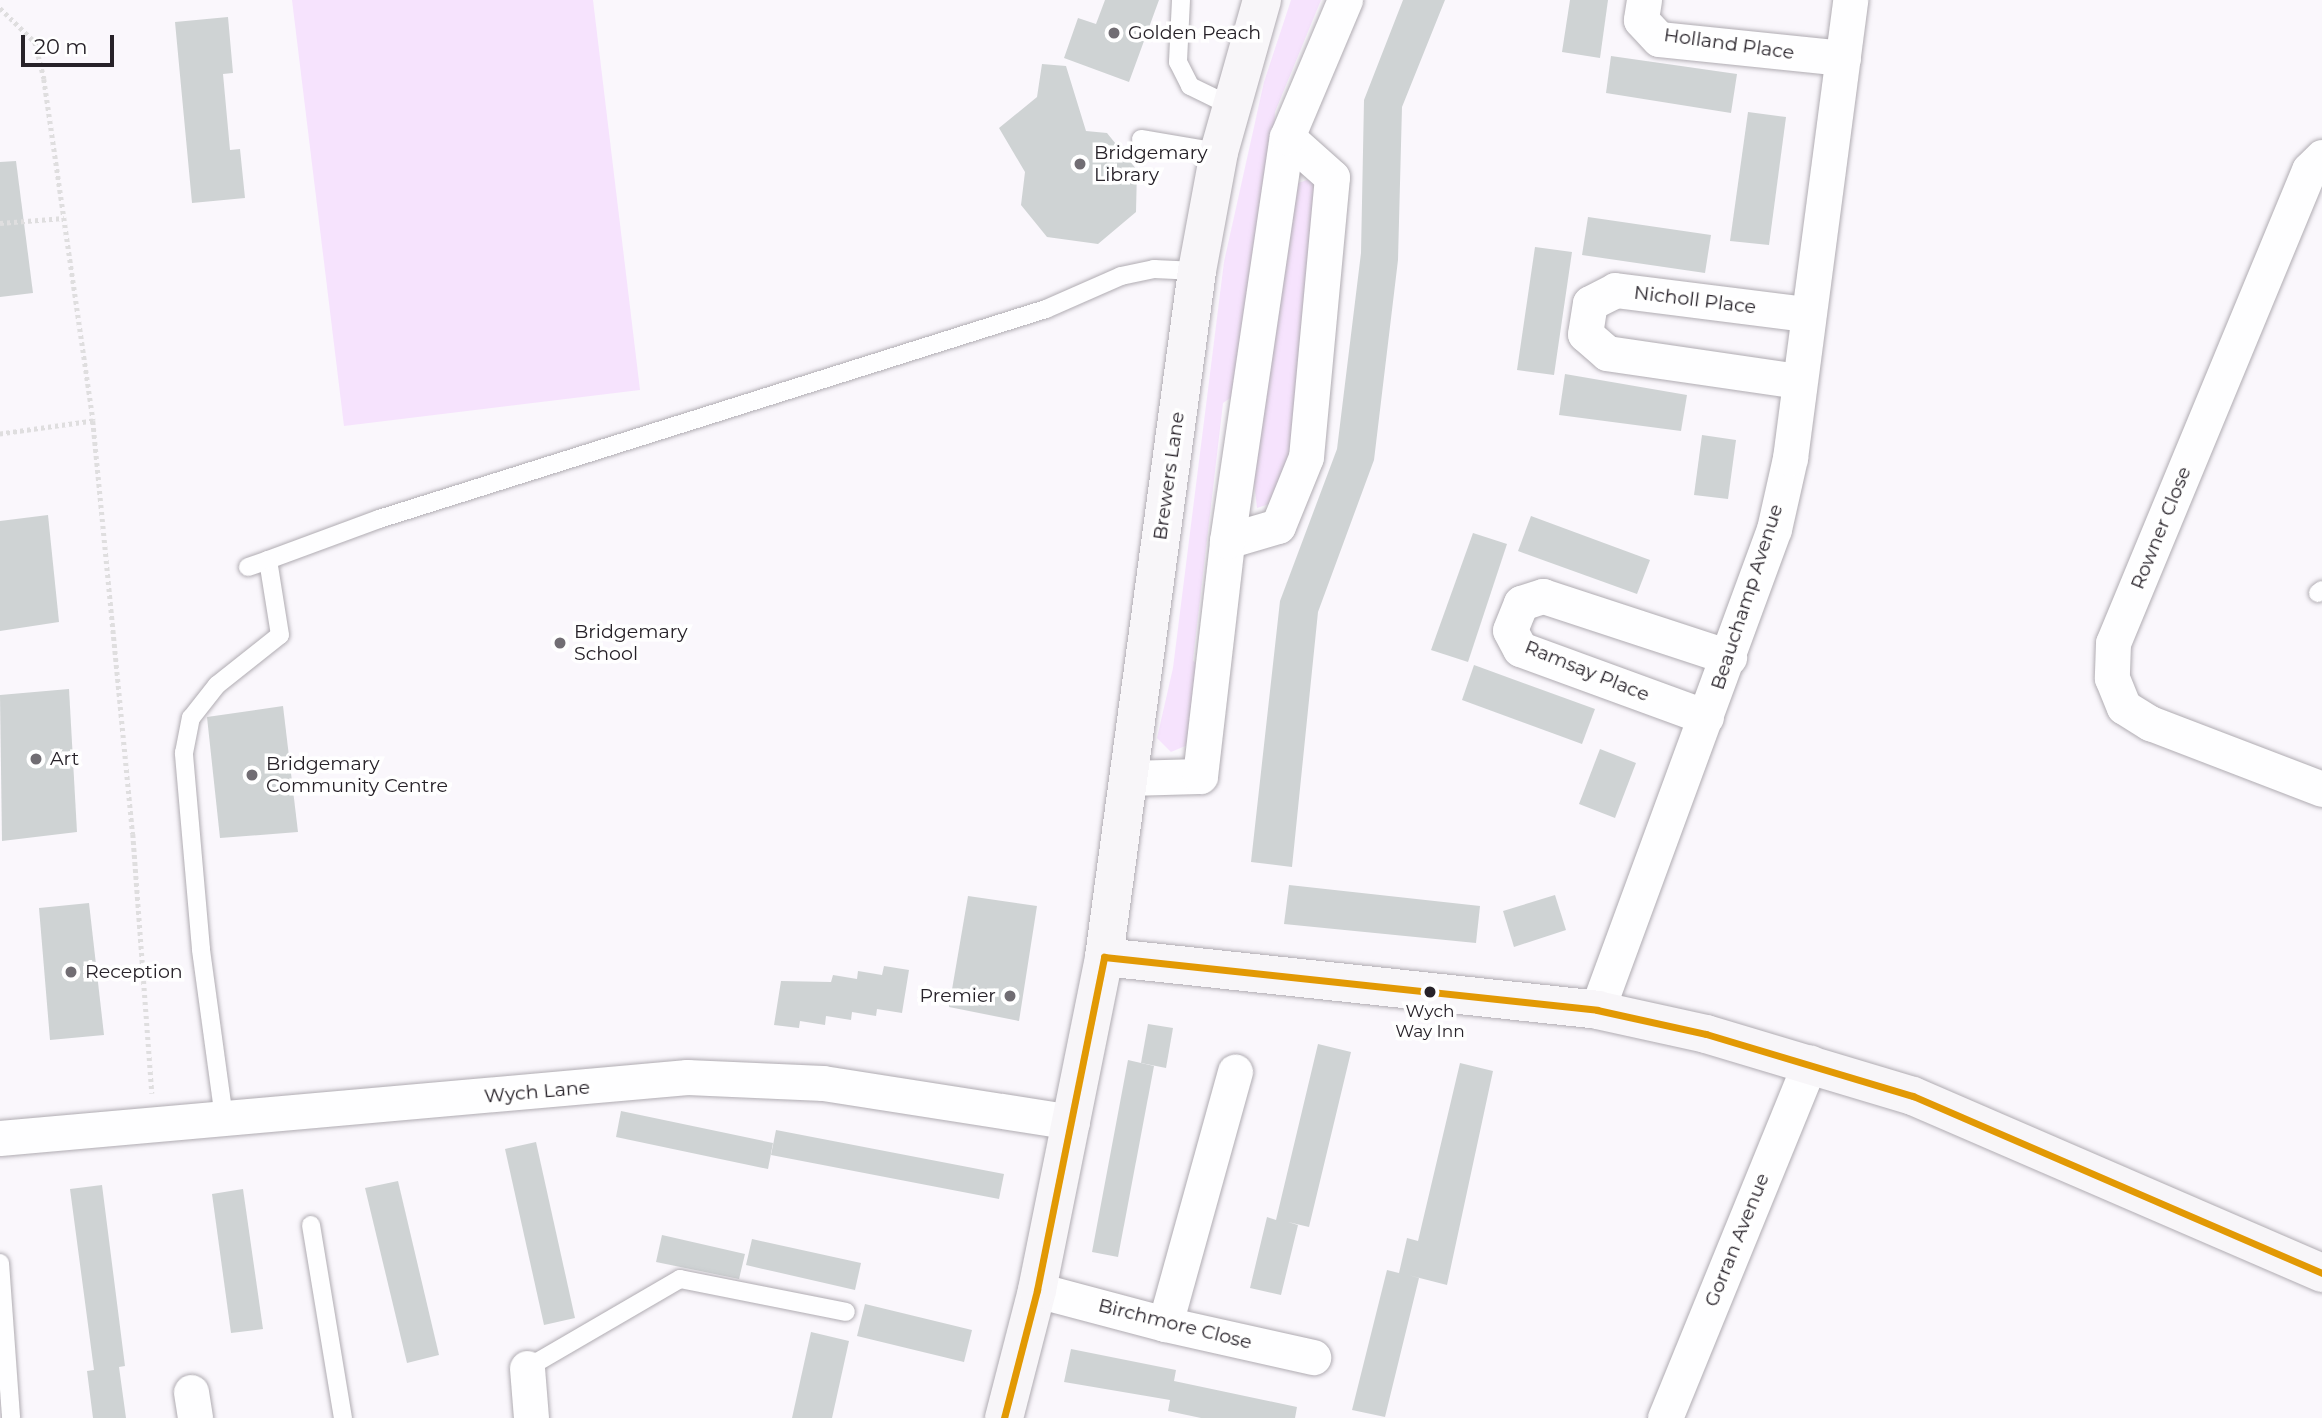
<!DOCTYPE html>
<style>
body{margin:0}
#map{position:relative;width:2322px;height:1418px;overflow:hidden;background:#faf7fc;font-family:Montserrat,sans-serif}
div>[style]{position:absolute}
.green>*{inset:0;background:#f6e3fd}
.building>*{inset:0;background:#cfd3d4}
.path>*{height:4.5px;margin-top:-2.25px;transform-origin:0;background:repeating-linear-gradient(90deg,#dfdedf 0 3.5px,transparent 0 7px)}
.roads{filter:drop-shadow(0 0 2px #b0acb2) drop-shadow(0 0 2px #b0acb2)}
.lane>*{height:18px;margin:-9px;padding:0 9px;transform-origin:9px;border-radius:9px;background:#fefeff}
.street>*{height:35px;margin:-17.5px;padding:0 17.5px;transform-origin:17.5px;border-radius:17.5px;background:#fefeff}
.secondary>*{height:38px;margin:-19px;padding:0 19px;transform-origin:19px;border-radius:19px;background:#f8f6f9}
.bus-1>*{height:7px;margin:-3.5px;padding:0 3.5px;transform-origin:3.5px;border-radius:3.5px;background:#e29904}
.dots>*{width:19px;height:19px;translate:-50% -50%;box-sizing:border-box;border:4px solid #fff;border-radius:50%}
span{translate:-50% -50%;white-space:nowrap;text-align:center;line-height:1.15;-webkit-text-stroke:7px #fff;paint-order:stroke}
.bus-label{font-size:17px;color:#272229}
.poi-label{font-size:19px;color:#272229}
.left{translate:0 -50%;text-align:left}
.right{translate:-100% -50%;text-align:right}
.street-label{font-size:19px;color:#272229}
.scale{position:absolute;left:21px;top:35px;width:93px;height:32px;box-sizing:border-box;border:4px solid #272229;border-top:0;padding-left:9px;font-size:21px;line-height:24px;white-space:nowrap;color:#272229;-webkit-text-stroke:5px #fff;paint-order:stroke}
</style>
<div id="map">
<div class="green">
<i style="clip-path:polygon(292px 0,593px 0,640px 390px,344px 426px)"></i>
<i style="clip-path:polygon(1291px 0,1321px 0,1275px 112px,1273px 160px,1233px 396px,1223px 403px,1193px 660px,1200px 669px,1190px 744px,1171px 752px,1157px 738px,1173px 668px,1224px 262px,1264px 82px)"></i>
<i style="clip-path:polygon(1307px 180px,1325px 187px,1298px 446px,1269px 504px,1257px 508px,1254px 482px,1265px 362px,1298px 183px)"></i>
</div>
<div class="building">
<i style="clip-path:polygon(1105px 0,1159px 0,1129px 82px,1064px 58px,1078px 18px,1096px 24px)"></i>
<i style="clip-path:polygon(1403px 0,1445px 0,1402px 107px,1398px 260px,1374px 460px,1318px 612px,1292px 867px,1251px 862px,1280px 601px,1337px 449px,1361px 253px,1364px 100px)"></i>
<i style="clip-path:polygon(1570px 0,1608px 0,1600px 58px,1562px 52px)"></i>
<i style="clip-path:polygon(228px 17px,233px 73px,223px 74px,230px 150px,240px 149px,245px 198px,192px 203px,175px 22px)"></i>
<i style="clip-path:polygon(1611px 56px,1737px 74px,1731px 113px,1606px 93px)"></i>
<i style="clip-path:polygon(1042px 64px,1066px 66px,1086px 131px,1107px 133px,1137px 170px,1136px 212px,1098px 244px,1047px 237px,1021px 205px,1025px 172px,999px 128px,1037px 97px)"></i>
<i style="clip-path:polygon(1748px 112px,1786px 117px,1769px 245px,1730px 241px)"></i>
<i style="clip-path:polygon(16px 161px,33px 293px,0 297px,0 162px)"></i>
<i style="clip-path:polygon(1588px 217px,1711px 235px,1705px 273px,1582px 255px)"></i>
<i style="clip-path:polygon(1535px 247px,1572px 252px,1554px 375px,1517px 370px)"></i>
<i style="clip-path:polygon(1565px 374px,1687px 395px,1681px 431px,1559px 415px)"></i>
<i style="clip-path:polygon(1702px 435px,1736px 440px,1728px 499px,1694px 495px)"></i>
<i style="clip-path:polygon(48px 515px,59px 622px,0 631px,0 521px)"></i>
<i style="clip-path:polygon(1531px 516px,1650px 560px,1637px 594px,1518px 551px)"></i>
<i style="clip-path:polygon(1473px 533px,1507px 544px,1468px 662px,1431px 650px)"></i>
<i style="clip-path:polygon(1474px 665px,1595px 709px,1582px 744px,1462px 700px)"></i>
<i style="clip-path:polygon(69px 689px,77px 832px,2px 841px,0 695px)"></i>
<i style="clip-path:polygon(283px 706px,298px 832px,220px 838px,207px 717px)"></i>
<i style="clip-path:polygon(1600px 749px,1636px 763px,1615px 818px,1579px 804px)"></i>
<i style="clip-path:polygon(1289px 885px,1480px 906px,1476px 943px,1284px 924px)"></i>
<i style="clip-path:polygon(1555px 895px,1566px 930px,1514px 947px,1503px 911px)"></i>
<i style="clip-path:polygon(968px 896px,1037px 906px,1019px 1021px,949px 1007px)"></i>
<i style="clip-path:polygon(89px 903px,104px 1035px,50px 1040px,39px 908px)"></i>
<i style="clip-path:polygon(884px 966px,909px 970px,902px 1013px,877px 1009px,876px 1016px,852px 1012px,851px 1020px,826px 1016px,825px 1025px,800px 1021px,799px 1028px,774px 1025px,781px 981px,831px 982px,833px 975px,857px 979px,858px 971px,882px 975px)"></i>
<i style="clip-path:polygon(1148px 1024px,1173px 1028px,1166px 1068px,1141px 1063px)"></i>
<i style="clip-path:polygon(1318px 1044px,1351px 1052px,1309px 1227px,1288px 1222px,1298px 1225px,1281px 1295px,1250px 1288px,1267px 1217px,1276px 1220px)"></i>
<i style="clip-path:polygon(1128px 1060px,1154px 1066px,1118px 1257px,1092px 1252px)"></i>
<i style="clip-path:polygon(1460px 1063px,1493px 1071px,1447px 1285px,1408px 1275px,1419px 1278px,1385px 1417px,1352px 1410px,1387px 1270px,1399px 1273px,1407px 1238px,1418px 1241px)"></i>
<i style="clip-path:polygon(621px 1111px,773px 1143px,768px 1169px,616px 1137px)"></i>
<i style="clip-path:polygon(776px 1130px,1004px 1174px,999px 1199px,771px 1155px)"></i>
<i style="clip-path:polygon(536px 1142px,575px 1318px,544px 1325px,505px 1149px)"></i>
<i style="clip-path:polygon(398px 1181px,439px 1355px,407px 1363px,365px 1188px)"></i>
<i style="clip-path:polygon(102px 1185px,125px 1366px,119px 1367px,126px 1418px,93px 1418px,87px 1371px,94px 1370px,70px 1189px)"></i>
<i style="clip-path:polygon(243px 1189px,263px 1329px,231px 1333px,212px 1194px)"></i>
<i style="clip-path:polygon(662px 1235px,745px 1254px,739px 1279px,656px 1262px)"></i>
<i style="clip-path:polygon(752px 1239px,861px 1263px,855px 1290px,746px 1265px)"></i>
<i style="clip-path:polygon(865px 1304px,972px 1330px,964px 1362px,857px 1336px)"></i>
<i style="clip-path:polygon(811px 1332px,849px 1341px,832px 1418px,792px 1418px)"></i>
<i style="clip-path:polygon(1071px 1349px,1176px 1370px,1174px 1381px,1297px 1407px,1295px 1418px,1201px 1418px,1168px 1411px,1170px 1400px,1064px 1382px)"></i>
</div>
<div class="path">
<i style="left:0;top:8px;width:49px;rotate:44.2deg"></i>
<i style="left:35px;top:42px;width:38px;rotate:76deg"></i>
<i style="left:44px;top:79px;width:345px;rotate:81.8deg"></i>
<i style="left:93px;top:421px;width:94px;rotate:172deg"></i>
<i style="left:0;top:223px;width:64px;rotate:-4.5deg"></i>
<i style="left:93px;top:421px;width:415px;rotate:84.5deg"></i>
<i style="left:133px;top:834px;width:260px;rotate:85.8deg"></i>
</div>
<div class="roads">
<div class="lane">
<i style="left:1181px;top:0;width:62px;rotate:92.8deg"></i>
<i style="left:1178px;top:62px;width:27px;rotate:63deg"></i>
<i style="left:1190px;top:86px;width:46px;rotate:26deg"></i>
<i style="left:1141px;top:139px;width:79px;rotate:9.5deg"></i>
<i style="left:248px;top:567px;width:21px;rotate:-19deg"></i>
<i style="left:2318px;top:593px;width:5px;rotate:-37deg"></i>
<i style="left:224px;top:1118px;width:171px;rotate:-97.8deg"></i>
<i style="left:201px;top:949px;width:197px;rotate:-95deg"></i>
<i style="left:184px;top:753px;width:36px;rotate:-79deg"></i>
<i style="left:191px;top:718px;width:42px;rotate:-51.8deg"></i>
<i style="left:217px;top:685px;width:80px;rotate:-38.4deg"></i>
<i style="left:280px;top:635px;width:76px;rotate:-99.1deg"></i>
<i style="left:268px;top:560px;width:118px;rotate:-20.3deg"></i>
<i style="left:379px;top:519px;width:699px;rotate:-17.48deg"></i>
<i style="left:1046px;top:309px;width:82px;rotate:-23.7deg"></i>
<i style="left:1121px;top:276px;width:34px;rotate:-12deg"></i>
<i style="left:1154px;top:269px;width:43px;rotate:2.7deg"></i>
<i style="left:311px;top:1225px;width:196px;rotate:80.6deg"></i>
<i style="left:0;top:1263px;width:155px;rotate:85.9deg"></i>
<i style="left:527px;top:1368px;width:177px;rotate:-30.2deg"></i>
<i style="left:680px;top:1279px;width:169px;rotate:11.2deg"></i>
</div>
<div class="street">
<i style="left:1644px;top:0;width:20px;rotate:99deg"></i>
<i style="left:1641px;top:20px;width:26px;rotate:47deg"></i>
<i style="left:1659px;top:39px;width:185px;rotate:5.9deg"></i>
<i style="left:2322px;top:157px;width:18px;rotate:135deg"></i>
<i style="left:2309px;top:170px;width:512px;rotate:112.51deg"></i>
<i style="left:2113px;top:643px;width:35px;rotate:92deg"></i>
<i style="left:2112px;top:678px;width:31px;rotate:68deg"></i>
<i style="left:2124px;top:707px;width:31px;rotate:32deg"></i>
<i style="left:2150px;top:723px;width:184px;rotate:21deg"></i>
<i style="left:1798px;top:381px;width:193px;rotate:-171.7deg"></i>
<i style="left:1607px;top:353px;width:29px;rotate:-139deg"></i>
<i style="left:1585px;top:334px;width:31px;rotate:-81deg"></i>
<i style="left:1590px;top:303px;width:28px;rotate:-27deg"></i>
<i style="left:1615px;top:290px;width:193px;rotate:7.2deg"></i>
<i style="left:1227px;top:541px;width:53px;rotate:-16.4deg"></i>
<i style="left:1278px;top:526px;width:74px;rotate:-67.9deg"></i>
<i style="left:1306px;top:457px;width:281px;rotate:-84.7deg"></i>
<i style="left:1332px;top:177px;width:60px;rotate:-138.4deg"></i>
<i style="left:1706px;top:717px;width:198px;rotate:-159.9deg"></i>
<i style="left:1520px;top:649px;width:21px;rotate:-118deg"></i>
<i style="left:1510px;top:630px;width:29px;rotate:-68deg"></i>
<i style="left:1521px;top:603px;width:23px;rotate:-18deg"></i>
<i style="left:1543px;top:596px;width:196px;rotate:18.2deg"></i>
<i style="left:1128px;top:778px;width:72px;rotate:-1.6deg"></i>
<i style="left:1200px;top:776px;width:237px;rotate:-83.4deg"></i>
<i style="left:1227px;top:541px;width:408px;rotate:-81.6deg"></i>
<i style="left:1287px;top:137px;width:149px;rotate:-67.1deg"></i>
<i style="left:1597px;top:1010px;width:513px;rotate:-69.8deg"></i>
<i style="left:1774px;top:529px;width:73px;rotate:-77.3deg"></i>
<i style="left:1790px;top:458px;width:462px;rotate:-82.5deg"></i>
<i style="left:0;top:1138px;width:690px;rotate:-5.07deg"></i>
<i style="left:687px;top:1077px;width:136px;rotate:2.5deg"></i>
<i style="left:823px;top:1083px;width:252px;rotate:8.9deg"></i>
<i style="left:1037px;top:1290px;width:132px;rotate:14.9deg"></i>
<i style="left:1165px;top:1324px;width:152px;rotate:12.6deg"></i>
<i style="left:1165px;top:1324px;width:262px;rotate:-74.5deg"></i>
<i style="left:527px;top:1368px;width:50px;rotate:85.4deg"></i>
<i style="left:191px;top:1392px;width:26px;rotate:81deg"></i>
<i style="left:1665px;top:1418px;width:384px;rotate:-67.8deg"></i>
</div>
<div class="secondary">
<i style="left:1104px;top:957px;width:496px;rotate:6.1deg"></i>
<i style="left:1597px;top:1010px;width:112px;rotate:12.4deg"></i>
<i style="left:1706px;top:1034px;width:216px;rotate:16.7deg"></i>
<i style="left:1913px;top:1096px;width:446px;rotate:23.4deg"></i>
<i style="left:1004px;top:1418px;width:132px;rotate:-75.5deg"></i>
<i style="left:1037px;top:1290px;width:340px;rotate:-78.6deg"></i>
<i style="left:1104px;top:957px;width:692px;rotate:-82.28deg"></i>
<i style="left:1197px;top:271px;width:121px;rotate:-79.5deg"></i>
<i style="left:1219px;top:152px;width:158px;rotate:-74.2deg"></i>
</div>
</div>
<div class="bus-1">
<i style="left:1004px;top:1418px;width:132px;rotate:-75.5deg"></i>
<i style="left:1037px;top:1290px;width:340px;rotate:-78.6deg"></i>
<i style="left:1104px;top:957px;width:496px;rotate:6.1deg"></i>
<i style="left:1597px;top:1010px;width:112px;rotate:12.4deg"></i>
<i style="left:1706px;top:1034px;width:216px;rotate:16.7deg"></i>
<i style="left:1913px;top:1096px;width:446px;rotate:23.4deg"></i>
</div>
<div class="dots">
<i style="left:1114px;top:33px;background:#716d73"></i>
<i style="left:1080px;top:164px;background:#716d73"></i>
<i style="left:560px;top:643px;background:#716d73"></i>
<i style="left:36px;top:759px;background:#716d73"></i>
<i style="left:252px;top:775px;background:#716d73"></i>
<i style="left:71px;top:972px;background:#716d73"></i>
<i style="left:1430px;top:992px;background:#272229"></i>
<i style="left:1010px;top:996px;background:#716d73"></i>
</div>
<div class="bus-label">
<span style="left:1430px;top:1022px">Wych<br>Way Inn</span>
</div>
<div class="poi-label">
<span class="left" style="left:1128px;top:33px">Golden Peach</span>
<span class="left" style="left:1094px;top:164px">Bridgemary<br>Library</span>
<span class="left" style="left:574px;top:643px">Bridgemary<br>School</span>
<span class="left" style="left:50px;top:759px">Art</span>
<span class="left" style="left:266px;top:775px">Bridgemary<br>Community Centre</span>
<span class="left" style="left:85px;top:972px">Reception</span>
<span class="right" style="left:996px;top:996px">Premier</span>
</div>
<div class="street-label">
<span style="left:1729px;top:44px;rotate:8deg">Holland Place</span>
<span style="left:1695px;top:300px;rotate:7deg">Nicholl Place</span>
<span style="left:1169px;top:476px;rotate:-82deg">Brewers Lane</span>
<span style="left:2161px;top:528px;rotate:-68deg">Rowner Close</span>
<span style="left:1747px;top:597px;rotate:-72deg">Beauchamp Avenue</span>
<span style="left:1587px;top:671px;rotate:22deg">Ramsay Place</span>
<span style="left:537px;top:1092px;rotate:-5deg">Wych Lane</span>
<span style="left:1737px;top:1240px;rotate:-68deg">Gorran Avenue</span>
<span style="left:1175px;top:1324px;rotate:14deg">Birchmore Close</span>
</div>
<div class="scale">20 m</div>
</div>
